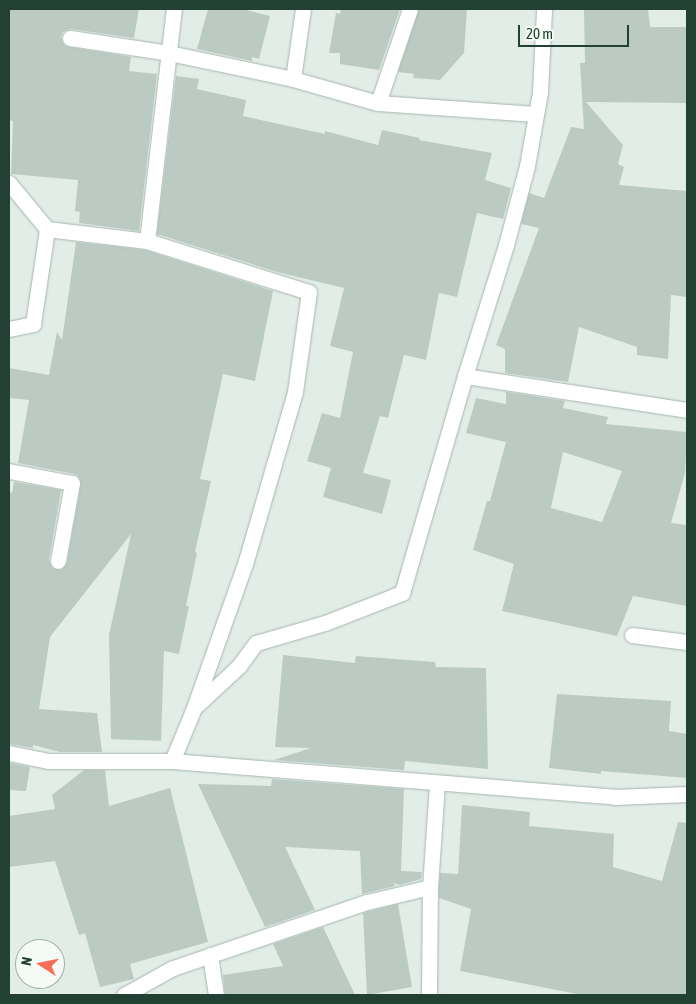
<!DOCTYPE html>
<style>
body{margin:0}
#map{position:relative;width:696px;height:1004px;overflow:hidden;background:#e3ede8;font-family:"Asap Condensed",sans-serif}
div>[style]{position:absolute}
.building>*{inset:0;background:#bbcbc3}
.roads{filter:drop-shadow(0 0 1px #a5b6ae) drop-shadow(0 0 1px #a5b6ae)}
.service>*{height:15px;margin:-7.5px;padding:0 7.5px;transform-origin:7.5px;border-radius:7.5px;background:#fff}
.minor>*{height:15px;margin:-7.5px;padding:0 7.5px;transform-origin:7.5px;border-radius:7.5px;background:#fff}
span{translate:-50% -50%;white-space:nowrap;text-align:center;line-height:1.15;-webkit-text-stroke:4px #f4faf6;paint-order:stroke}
.frame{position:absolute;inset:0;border:10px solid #224034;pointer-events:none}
.north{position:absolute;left:15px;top:939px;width:50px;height:50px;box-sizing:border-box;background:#f4faf6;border:1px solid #a0b0a8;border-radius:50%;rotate:281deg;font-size:14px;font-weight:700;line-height:20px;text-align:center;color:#224034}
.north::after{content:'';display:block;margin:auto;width:18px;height:22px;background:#f76e58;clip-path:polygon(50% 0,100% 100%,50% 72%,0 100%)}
.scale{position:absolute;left:518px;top:25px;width:111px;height:22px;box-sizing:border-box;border:2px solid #224034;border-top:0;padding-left:6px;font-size:15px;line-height:18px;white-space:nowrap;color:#224034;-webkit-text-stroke:4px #f4faf6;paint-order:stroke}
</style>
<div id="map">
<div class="building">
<i style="clip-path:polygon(9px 9px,139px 9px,134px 38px,71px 29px,63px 32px,61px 37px,64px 45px,69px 47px,131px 57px,129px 71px,157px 74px,139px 231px,79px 223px,80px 212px,75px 211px,78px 180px,11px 174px,13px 121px,9px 120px)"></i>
<i style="clip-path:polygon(208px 9px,242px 9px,270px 16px,259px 59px,252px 57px,252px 61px,197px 49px)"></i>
<i style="clip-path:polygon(341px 9px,400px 9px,379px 70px,340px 64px,340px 53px,329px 53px,336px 13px,340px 14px)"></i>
<i style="clip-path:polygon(419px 9px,467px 9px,464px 53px,440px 80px,413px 78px,414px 74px,398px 72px)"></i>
<i style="clip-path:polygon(584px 9px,648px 9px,650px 27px,687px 27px,687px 103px,586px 102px,623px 145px,618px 164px,624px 167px,619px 185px,687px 191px,687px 297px,671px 295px,668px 359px,637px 355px,637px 347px,579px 327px,568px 382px,505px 373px,505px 349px,496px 345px,539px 228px,521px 224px,529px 193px,544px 198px,571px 127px,584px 129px,580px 63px,585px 63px)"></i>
<i style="clip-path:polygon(176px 76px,199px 79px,197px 89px,246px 100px,243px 116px,325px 134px,325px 131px,378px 145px,382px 130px,420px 138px,419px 140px,492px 153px,485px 180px,511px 188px,503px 219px,477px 213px,457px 297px,439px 293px,426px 360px,404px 355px,388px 418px,380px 416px,363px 473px,391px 480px,382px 514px,323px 497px,331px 468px,307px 461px,322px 413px,340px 418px,353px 352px,330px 346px,344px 288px,277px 272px,157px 234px)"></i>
<i style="clip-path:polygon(76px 242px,145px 250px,273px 291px,255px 381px,223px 374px,200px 479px,211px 481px,195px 552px,197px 553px,186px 606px,189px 606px,179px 654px,164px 651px,161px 741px,111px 739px,109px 635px,131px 534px,50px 637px,39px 709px,97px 713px,102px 752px,60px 752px,33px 745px,33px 748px,9px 744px,9px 492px,12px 493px,14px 482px,61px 490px,49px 560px,52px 568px,61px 570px,67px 563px,81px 484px,78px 476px,74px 474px,18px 463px,29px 400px,9px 398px,9px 368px,49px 375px,57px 332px,62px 340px)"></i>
<i style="clip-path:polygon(evenodd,506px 392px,565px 401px,563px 408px,608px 417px,606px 424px,687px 432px,685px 473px,671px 523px,687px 525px,687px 606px,633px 596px,617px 636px,502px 611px,514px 564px,473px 550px,487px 501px,490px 501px,506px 442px,466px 433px,476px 398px,506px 404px,506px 392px,563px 452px,622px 471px,602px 522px,551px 508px,563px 452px)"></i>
<i style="clip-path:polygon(283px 655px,355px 663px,356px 656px,435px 662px,436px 667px,486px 668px,488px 769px,405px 761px,404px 770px,274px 760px,311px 748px,275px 747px)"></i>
<i style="clip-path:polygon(557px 694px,671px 701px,669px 731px,687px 734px,687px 778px,601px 771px,601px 774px,549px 768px)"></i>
<i style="clip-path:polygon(9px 763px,30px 767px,26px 791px,9px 790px)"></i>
<i style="clip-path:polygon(84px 770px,105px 770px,109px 806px,170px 788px,208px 942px,130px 964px,134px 979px,100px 987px,85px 933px,79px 935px,55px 861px,9px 867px,9px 816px,55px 809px,52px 795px)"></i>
<i style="clip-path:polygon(272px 779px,404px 789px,401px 871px,422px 872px,421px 879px,399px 885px,394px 883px,395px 886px,362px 894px,360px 851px,285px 847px,315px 910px,265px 927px,198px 784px,271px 786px)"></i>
<i style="clip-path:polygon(462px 805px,530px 812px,529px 826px,614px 834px,613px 867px,662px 881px,678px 822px,687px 823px,687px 995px,582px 995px,460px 971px,471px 909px,439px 898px,439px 887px,440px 873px,458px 874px)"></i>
<i style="clip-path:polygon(398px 904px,412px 987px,367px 995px,363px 913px)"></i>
<i style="clip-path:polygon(323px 927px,355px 995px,225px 995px,223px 975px,283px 966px,273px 944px)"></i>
</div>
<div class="roads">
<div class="service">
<i style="left:70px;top:38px;width:100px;rotate:8.6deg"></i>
<i style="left:378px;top:103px;width:158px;rotate:4deg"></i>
<i style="left:9px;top:471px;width:64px;rotate:10.8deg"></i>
<i style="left:72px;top:483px;width:79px;rotate:100.2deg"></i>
<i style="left:210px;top:955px;width:40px;rotate:81.5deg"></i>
</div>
<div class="minor">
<i style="left:169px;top:53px;width:127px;rotate:11.8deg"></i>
<i style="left:293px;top:79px;width:88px;rotate:15.8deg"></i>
<i style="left:378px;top:103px;width:99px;rotate:-71.2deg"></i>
<i style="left:293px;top:79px;width:71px;rotate:-81.9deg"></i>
<i style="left:9px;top:183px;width:60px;rotate:50.4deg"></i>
<i style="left:147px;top:241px;width:234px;rotate:-83.4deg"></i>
<i style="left:9px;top:329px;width:25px;rotate:-12deg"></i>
<i style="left:33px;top:324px;width:96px;rotate:-81.6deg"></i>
<i style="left:47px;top:229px;width:101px;rotate:6.8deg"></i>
<i style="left:147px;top:241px;width:170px;rotate:17.5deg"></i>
<i style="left:309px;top:292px;width:101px;rotate:98deg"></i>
<i style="left:295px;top:392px;width:176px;rotate:106.2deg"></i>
<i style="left:246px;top:561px;width:156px;rotate:109.5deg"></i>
<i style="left:194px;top:708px;width:57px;rotate:112.5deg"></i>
<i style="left:465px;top:376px;width:225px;rotate:8.7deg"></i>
<i style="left:632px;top:635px;width:55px;rotate:7.3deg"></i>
<i style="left:197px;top:705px;width:57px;rotate:-42.9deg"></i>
<i style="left:239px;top:666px;width:29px;rotate:-54deg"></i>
<i style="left:256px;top:643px;width:72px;rotate:-16.2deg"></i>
<i style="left:325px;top:623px;width:83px;rotate:-21.3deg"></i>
<i style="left:402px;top:593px;width:226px;rotate:-73.8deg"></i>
<i style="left:465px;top:376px;width:137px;rotate:-72.6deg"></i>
<i style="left:506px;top:245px;width:82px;rotate:-75.1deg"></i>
<i style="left:527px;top:166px;width:75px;rotate:-80deg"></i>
<i style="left:540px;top:92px;width:83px;rotate:-87.2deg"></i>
<i style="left:9px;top:753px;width:41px;rotate:11.3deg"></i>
<i style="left:49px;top:761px;width:123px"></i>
<i style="left:172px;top:761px;width:444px;rotate:4.6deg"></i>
<i style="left:615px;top:797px;width:72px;rotate:-2.4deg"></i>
<i style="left:124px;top:995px;width:56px;rotate:-28.9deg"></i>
<i style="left:173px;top:968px;width:205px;rotate:-18.8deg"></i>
<i style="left:367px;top:902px;width:65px;rotate:-13.4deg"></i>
<i style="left:429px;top:995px;width:108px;rotate:-89.5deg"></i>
<i style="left:430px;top:887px;width:103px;rotate:-86.1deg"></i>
</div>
</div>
<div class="frame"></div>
<div class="north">N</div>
<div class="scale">20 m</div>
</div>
